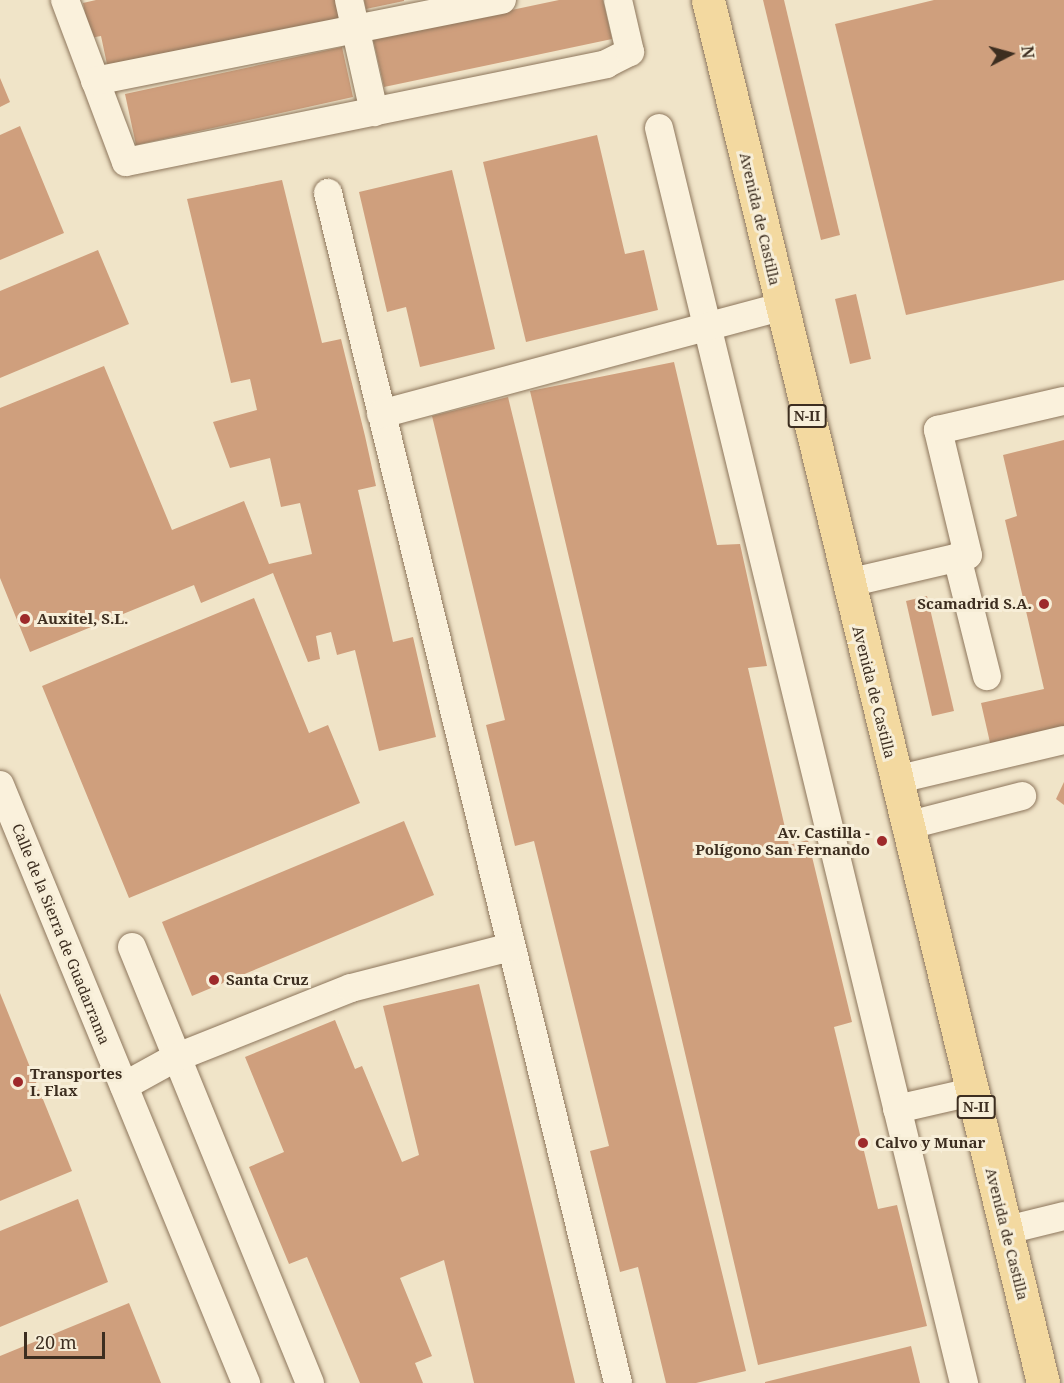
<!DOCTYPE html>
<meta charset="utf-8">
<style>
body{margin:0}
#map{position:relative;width:1064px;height:1383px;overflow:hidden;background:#f0e4c8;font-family:"Noto Serif",serif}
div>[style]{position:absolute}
.building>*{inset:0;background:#cf9f7d}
.roads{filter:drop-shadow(0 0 2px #8d765c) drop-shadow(0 0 2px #8d765c)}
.minor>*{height:28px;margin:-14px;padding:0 14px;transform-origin:14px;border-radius:14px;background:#faf1dc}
.major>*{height:33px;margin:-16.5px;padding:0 16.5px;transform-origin:16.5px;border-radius:16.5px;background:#f3d9a0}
.dots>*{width:16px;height:16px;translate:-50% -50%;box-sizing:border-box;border:3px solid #f7eed8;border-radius:50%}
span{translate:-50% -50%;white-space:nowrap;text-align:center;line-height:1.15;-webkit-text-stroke:6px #f7eed8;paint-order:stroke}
.shield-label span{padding:2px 4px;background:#f7eed8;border:2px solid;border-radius:4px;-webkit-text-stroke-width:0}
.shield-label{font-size:14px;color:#3d2e20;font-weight:700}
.street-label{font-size:15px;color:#3d2e20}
.poi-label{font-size:15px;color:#3d2e20;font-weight:700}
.right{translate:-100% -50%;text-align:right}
.left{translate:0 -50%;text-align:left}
.north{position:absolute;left:980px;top:24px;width:60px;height:60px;-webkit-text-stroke:4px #f7eed8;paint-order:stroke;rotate:84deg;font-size:16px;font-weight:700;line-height:24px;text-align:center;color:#3d2e20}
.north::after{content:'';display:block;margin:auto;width:21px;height:27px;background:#3d2e20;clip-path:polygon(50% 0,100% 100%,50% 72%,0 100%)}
.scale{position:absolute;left:24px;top:1332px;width:81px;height:27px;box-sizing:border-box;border:3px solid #3d2e20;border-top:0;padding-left:8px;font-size:18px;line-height:21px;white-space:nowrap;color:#3d2e20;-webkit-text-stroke:4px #f7eed8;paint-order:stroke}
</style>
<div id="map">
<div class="building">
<i style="clip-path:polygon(96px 0,336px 0,340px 21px,108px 69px,101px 36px,90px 38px,83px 3px)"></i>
<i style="clip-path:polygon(364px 0,404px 0,404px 1px,366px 9px)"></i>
<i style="clip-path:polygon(559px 0,603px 0,612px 39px,384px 87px,373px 39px)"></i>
<i style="clip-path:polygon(763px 0,784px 0,840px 235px,821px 240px)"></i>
<i style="clip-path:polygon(934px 0,1064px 0,1064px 280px,906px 315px,835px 24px)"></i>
<i style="clip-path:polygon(342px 47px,353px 97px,136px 145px,125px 94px)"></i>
<i style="clip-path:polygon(0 78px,10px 102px,0 107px)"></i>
<i style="clip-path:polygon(20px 126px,64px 233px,0 260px,0 135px)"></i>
<i style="clip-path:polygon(597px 135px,625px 254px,644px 250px,658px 310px,526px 342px,483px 162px)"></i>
<i style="clip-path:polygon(452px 170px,495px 349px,420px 367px,406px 307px,387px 312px,359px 192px)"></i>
<i style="clip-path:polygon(282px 180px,322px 343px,341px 339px,365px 436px,376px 486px,358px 490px,393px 642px,413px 637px,436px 737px,379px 751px,355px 650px,337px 655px,331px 632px,316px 636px,320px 659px,308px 662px,273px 573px,201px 603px,194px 585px,30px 652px,0 578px,0 408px,104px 366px,172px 530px,244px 501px,269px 564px,312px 554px,300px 503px,281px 507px,270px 458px,230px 468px,213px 422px,257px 410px,250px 379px,231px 383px,187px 199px)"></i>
<i style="clip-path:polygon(98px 250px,129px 324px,0 378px,0 291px)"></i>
<i style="clip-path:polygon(856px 294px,871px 359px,850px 364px,835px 299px)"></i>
<i style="clip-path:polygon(674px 362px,717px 545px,740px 544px,767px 666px,748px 668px,789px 845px,808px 840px,852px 1022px,834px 1027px,878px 1209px,897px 1205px,927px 1326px,758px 1365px,530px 391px)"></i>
<i style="clip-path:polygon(508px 397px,746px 1371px,696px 1383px,666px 1383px,638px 1267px,620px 1272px,590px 1151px,609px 1146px,534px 841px,515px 846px,486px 725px,505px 720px,432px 416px)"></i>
<i style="clip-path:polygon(1064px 440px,1064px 733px,991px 747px,981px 703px,1044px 689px,1005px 520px,1017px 516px,1003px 455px)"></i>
<i style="clip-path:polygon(927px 596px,954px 711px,932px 716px,906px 601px)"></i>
<i style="clip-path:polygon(254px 598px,309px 733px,328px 725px,360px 803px,129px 898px,42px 686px)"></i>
<i style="clip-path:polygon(1064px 782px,1064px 805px,1056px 799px)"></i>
<i style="clip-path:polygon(404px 821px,434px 895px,192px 996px,162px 922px)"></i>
<i style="clip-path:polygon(479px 984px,575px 1383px,474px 1383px,444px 1260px,400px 1278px,432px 1356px,415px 1363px,423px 1383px,360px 1383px,307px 1257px,289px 1264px,249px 1167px,284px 1152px,245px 1057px,335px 1020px,355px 1069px,362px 1066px,402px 1162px,419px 1155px,383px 1006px)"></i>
<i style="clip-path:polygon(0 993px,72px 1171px,0 1201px)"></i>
<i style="clip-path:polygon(78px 1199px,108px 1282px,0 1327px,0 1231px)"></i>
<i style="clip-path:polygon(129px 1303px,161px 1383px,0 1383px,0 1356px)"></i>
<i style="clip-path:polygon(911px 1346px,920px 1383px,765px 1383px,765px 1382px)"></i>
</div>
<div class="roads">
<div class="minor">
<i style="left:65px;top:0;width:173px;rotate:69.4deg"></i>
<i style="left:126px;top:162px;width:490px;rotate:-11.5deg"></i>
<i style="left:606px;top:64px;width:27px;rotate:-27deg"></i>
<i style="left:630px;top:52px;width:53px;rotate:-103deg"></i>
<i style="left:349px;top:0;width:115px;rotate:77.4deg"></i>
<i style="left:95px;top:81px;width:415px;rotate:-11.3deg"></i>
<i style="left:659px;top:128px;width:1292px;rotate:76.34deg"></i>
<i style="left:328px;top:193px;width:1225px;rotate:76.3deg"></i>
<i style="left:381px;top:414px;width:414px;rotate:-15deg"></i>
<i style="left:957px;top:557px;width:123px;rotate:75.9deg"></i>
<i style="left:848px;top:583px;width:123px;rotate:-13.1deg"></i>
<i style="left:968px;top:555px;width:129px;rotate:-103.5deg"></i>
<i style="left:938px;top:430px;width:129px;rotate:-13deg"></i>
<i style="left:895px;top:780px;width:174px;rotate:-13.3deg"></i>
<i style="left:0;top:785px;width:647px;rotate:67.64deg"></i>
<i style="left:906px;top:826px;width:120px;rotate:-14.5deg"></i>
<i style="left:132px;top:947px;width:471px;rotate:67.8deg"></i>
<i style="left:124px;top:1086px;width:58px;rotate:-28.8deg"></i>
<i style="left:175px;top:1058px;width:189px;rotate:-21.7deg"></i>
<i style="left:351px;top:988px;width:165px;rotate:-14.4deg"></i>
<i style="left:897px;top:1109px;width:77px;rotate:-12.8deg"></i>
<i style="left:1007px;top:1230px;width:59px;rotate:-13.8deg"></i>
</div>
<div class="major">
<i style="left:708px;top:0;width:1423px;rotate:76.38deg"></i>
</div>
</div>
<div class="dots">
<i style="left:1044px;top:604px;background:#9e2a2b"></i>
<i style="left:25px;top:619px;background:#9e2a2b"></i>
<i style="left:882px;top:841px;background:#9e2a2b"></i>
<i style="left:214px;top:980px;background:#9e2a2b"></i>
<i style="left:18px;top:1082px;background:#9e2a2b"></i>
<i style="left:863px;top:1143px;background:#9e2a2b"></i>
</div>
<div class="shield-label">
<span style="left:807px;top:416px">N-II</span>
<span style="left:976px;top:1107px">N-II</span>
</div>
<div class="street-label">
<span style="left:760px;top:219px;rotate:77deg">Avenida de Castilla</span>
<span style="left:874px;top:692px;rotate:76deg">Avenida de Castilla</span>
<span style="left:61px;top:934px;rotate:68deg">Calle de la Sierra de Guadarrama</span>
<span style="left:1007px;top:1234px;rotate:76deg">Avenida de Castilla</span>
</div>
<div class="poi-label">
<span class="right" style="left:1032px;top:604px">Scamadrid S.A.</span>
<span class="left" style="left:37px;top:619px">Auxitel, S.L.</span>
<span class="right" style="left:870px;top:841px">Av. Castilla -<br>Polígono San Fernando</span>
<span class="left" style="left:226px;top:980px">Santa Cruz</span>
<span class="left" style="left:30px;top:1082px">Transportes<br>I. Flax</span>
<span class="left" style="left:875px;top:1143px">Calvo y Munar</span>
</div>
<div class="north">N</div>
<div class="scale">20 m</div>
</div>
